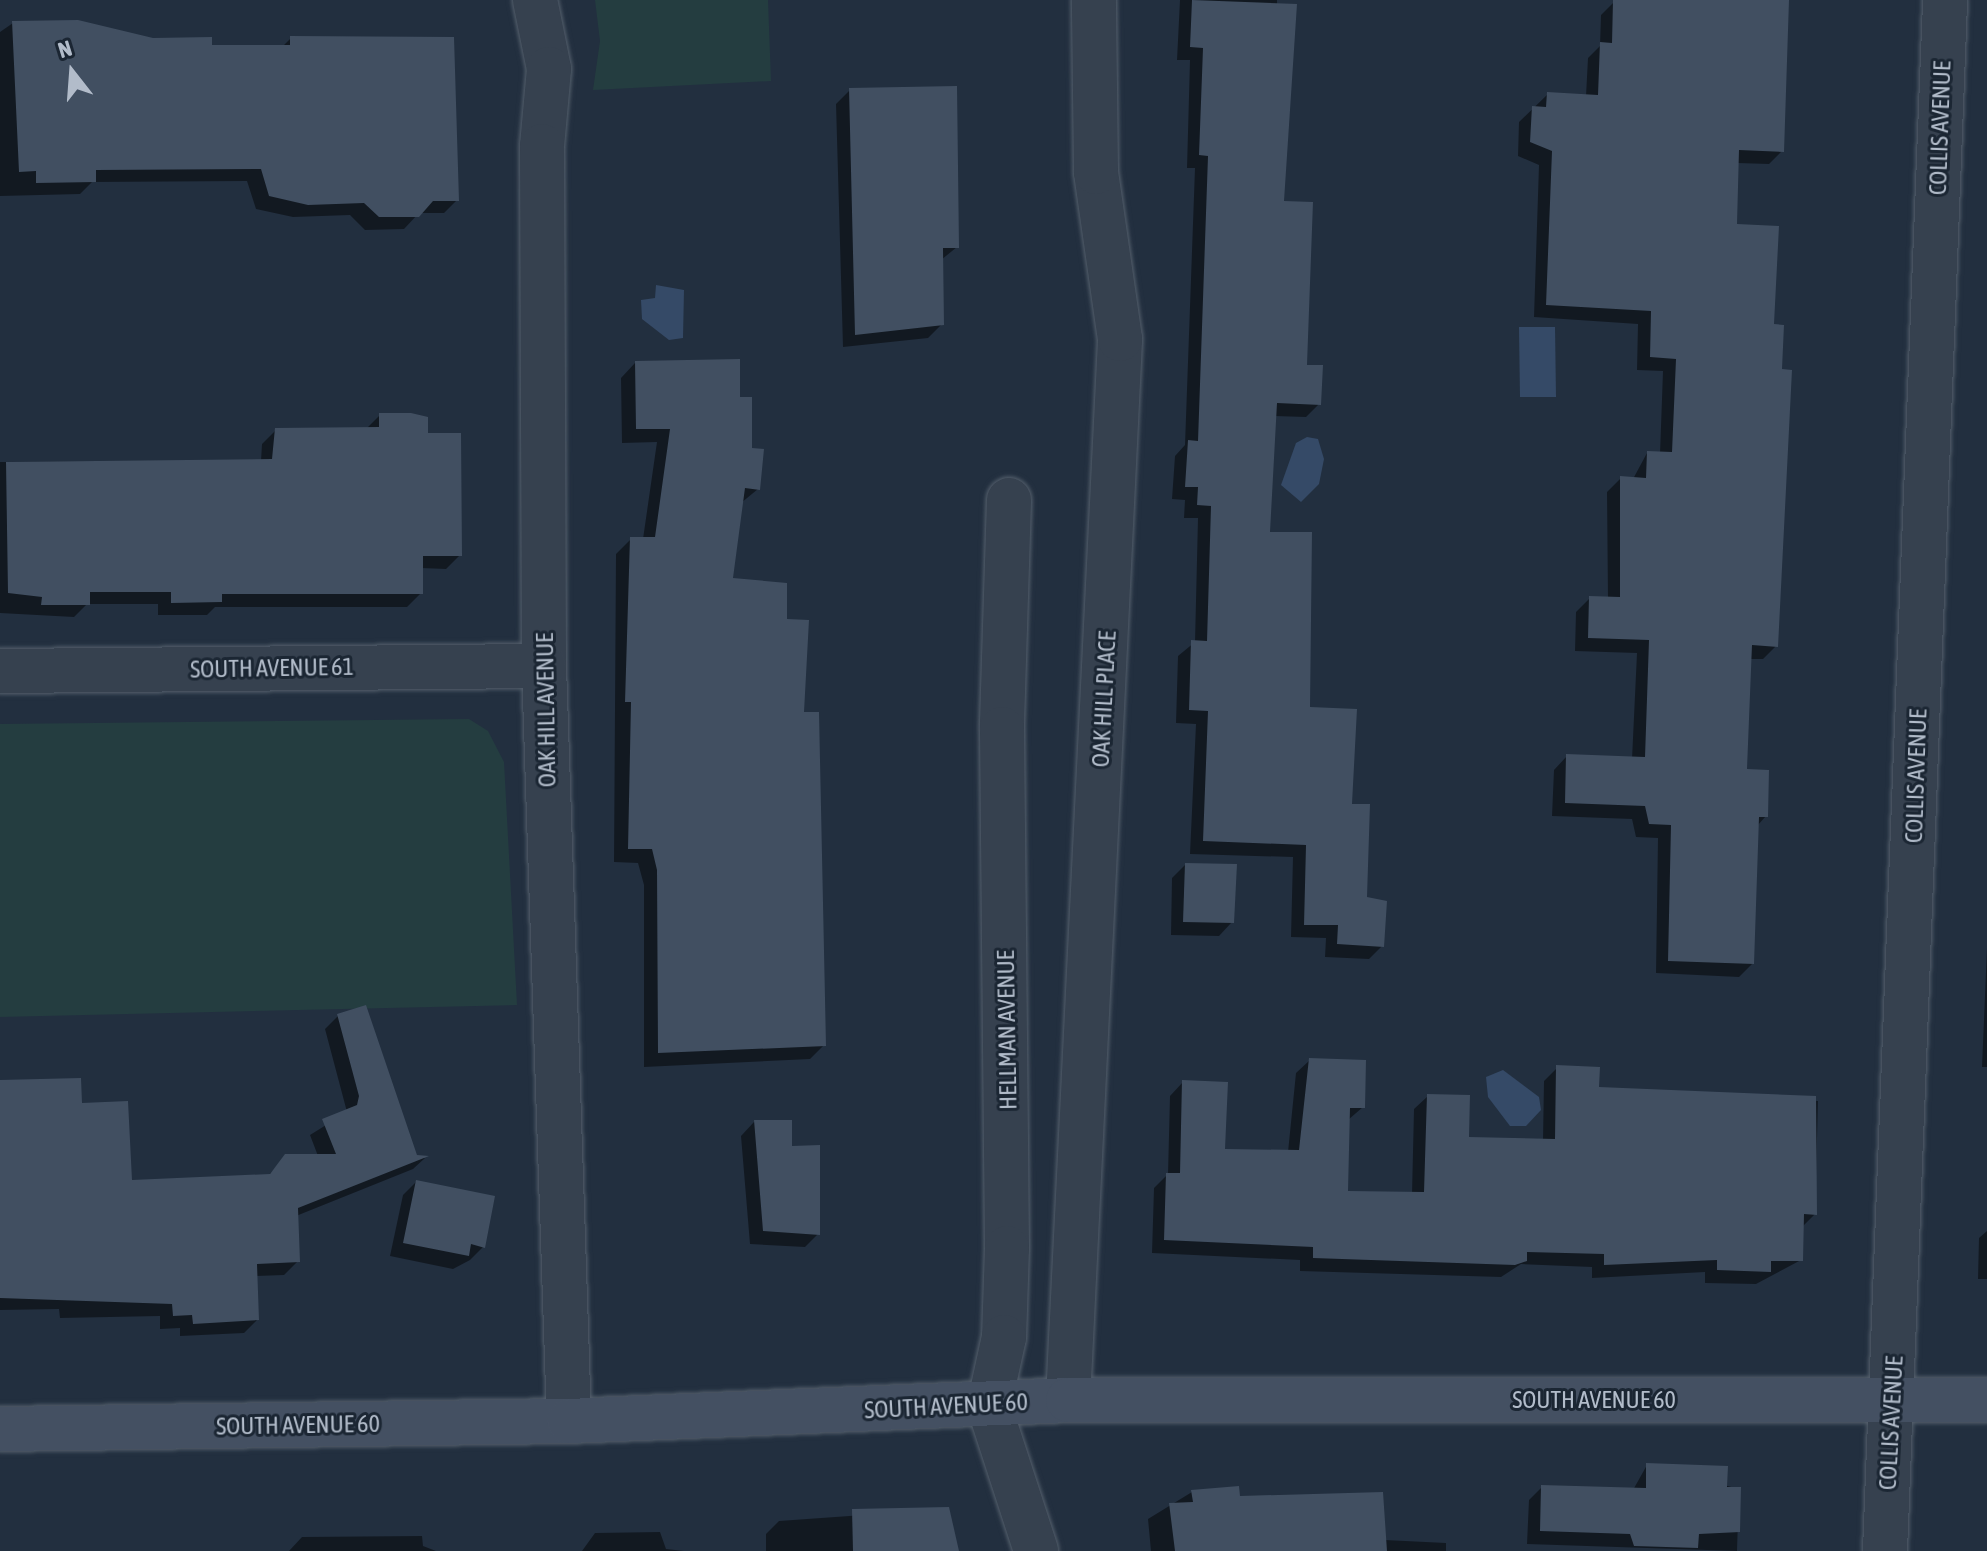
<!DOCTYPE html>
<style>
body{margin:0}
#map{position:relative;width:1987px;height:1551px;overflow:hidden;background:#222f3f;font-family:"Asap Condensed",sans-serif}
div>[style]{position:absolute}
.green>*{inset:0;background:#243d40}
.water>*{inset:0;background:#354a67}
.shadow>*{inset:0;background:#0007}
.building>*{inset:0;background:#414f61}
.roads{filter:drop-shadow(0 0 2px #545f6c) drop-shadow(0 0 2px #545f6c)}
.street>*{height:44px;margin:-22px;padding:0 22px;transform-origin:22px;border-radius:22px;background:#36414f}
.secondary>*{height:44px;margin:-22px;padding:0 22px;transform-origin:22px;border-radius:22px;background:#445062}
span{translate:-50% -50%;white-space:nowrap;text-align:center;line-height:1.15;-webkit-text-stroke:6px #1b2633;paint-order:stroke}
.street-label{font-size:24px;color:#b2bcca}
.north{position:absolute;left:32px;top:32px;width:80px;height:80px;-webkit-text-stroke:6px #1b2633;paint-order:stroke;rotate:343deg;font-size:22px;font-weight:700;line-height:32px;text-align:center;color:#b2bcca}
.north::after{content:'';display:block;margin:auto;width:28px;height:36px;background:#b2bcca;clip-path:polygon(50% 0,100% 100%,50% 72%,0 100%)}
</style>
<div id="map">
<div class="green">
<i style="clip-path:polygon(595px 0,768px 0,771px 81px,593px 90px,600px 41px)"></i>
<i style="clip-path:polygon(469px 719px,488px 731px,504px 762px,517px 1005px,0 1017px,0 724px)"></i>
</div>
<div class="water">
<i style="clip-path:polygon(656px 285px,684px 290px,683px 338px,669px 340px,642px 319px,641px 300px,655px 298px)"></i>
<i style="clip-path:polygon(1519px 327px,1555px 327px,1556px 397px,1520px 397px)"></i>
<i style="clip-path:polygon(1307px 437px,1318px 439px,1324px 459px,1319px 484px,1301px 502px,1281px 485px,1296px 443px)"></i>
<i style="clip-path:polygon(1503px 1070px,1539px 1097px,1541px 1110px,1526px 1126px,1510px 1126px,1488px 1097px,1486px 1077px)"></i>
</div>
<div class="shadow">
<i style="clip-path:polygon(1180px 0,1277px 0,1281px 203px,1305px 367px,1319px 404px,1306px 417px,1274px 416px,1268px 534px,1308px 709px,1350px 806px,1365px 898px,1382px 946px,1369px 959px,1325px 957px,1326px 938px,1291px 937px,1293px 857px,1190px 854px,1196px 724px,1176px 723px,1178px 656px,1195px 642px,1198px 518px,1184px 518px,1185px 500px,1172px 499px,1175px 456px,1185px 445px,1195px 168px,1187px 168px,1190px 60px,1177px 60px)"></i>
<i style="clip-path:polygon(1786px 0,1782px 151px,1769px 164px,1737px 163px,1735px 226px,1772px 326px,1776px 646px,1763px 659px,1749px 659px,1745px 771px,1766px 816px,1757px 826px,1752px 964px,1739px 977px,1656px 973px,1658px 838px,1636px 837px,1632px 819px,1552px 816px,1554px 770px,1567px 756px,1632px 759px,1637px 653px,1575px 651px,1576px 612px,1590px 598px,1608px 599px,1607px 492px,1621px 478px,1633px 479px,1647px 453px,1660px 454px,1663px 371px,1637px 370px,1638px 324px,1534px 317px,1539px 165px,1518px 156px,1519px 122px,1548px 94px,1586px 96px,1588px 58px,1600px 46px,1601px 15px,1614px 2px)"></i>
<i style="clip-path:polygon(13px 23px,210px 47px,282px 47px,291px 38px,457px 200px,444px 213px,419px 213px,404px 229px,365px 230px,350px 215px,293px 217px,256px 209px,247px 181px,92px 182px,80px 194px,0 196px,0 32px)"></i>
<i style="clip-path:polygon(850px 90px,957px 247px,941px 260px,942px 324px,928px 338px,843px 347px,836px 104px)"></i>
<i style="clip-path:polygon(635px 363px,738px 399px,758px 489px,741px 503px,730px 580px,785px 621px,802px 714px,824px 1045px,810px 1059px,644px 1067px,644px 885px,638px 863px,614px 862px,616px 554px,631px 539px,643px 539px,657px 442px,622px 443px,621px 378px)"></i>
<i style="clip-path:polygon(380px 415px,426px 435px,460px 555px,446px 569px,421px 568px,421px 593px,407px 607px,215px 607px,207px 615px,158px 615px,158px 604px,87px 604px,74px 617px,0 613px,0 462px,261px 461px,262px 444px,276px 430px,366px 429px)"></i>
<i style="clip-path:polygon(1185px 865px,1232px 922px,1219px 936px,1171px 935px,1172px 878px)"></i>
<i style="clip-path:polygon(1987px 948px,1987px 1067px,1982px 1067px)"></i>
<i style="clip-path:polygon(338px 1016px,416px 1157px,425px 1158px,413px 1169px,296px 1216px,298px 1261px,284px 1275px,256px 1276px,257px 1320px,244px 1333px,180px 1336px,180px 1328px,160px 1329px,160px 1316px,60px 1318px,59px 1309px,0 1310px,0 1080px,79px 1080px,80px 1105px,130px 1182px,267px 1177px,286px 1156px,318px 1156px,310px 1135px,347px 1112px,325px 1029px)"></i>
<i style="clip-path:polygon(1310px 1060px,1363px 1107px,1348px 1120px,1346px 1193px,1412px 1194px,1414px 1109px,1428px 1096px,1467px 1139px,1543px 1140px,1544px 1081px,1557px 1068px,1597px 1088px,1818px 1101px,1815px 1214px,1802px 1227px,1801px 1260px,1756px 1284px,1705px 1283px,1705px 1272px,1592px 1278px,1592px 1267px,1521px 1264px,1501px 1277px,1300px 1271px,1300px 1260px,1152px 1253px,1154px 1188px,1168px 1174px,1170px 1096px,1183px 1082px,1223px 1151px,1288px 1152px,1296px 1073px)"></i>
<i style="clip-path:polygon(754px 1122px,790px 1148px,818px 1234px,805px 1247px,750px 1244px,741px 1136px)"></i>
<i style="clip-path:polygon(416px 1182px,483px 1247px,470px 1260px,453px 1269px,390px 1256px,403px 1195px)"></i>
<i style="clip-path:polygon(1987px 1231px,1987px 1279px,1978px 1279px,1979px 1238px)"></i>
<i style="clip-path:polygon(1647px 1465px,1739px 1489px,1737px 1551px,1527px 1544px,1529px 1500px,1542px 1487px,1633px 1490px)"></i>
<i style="clip-path:polygon(1192px 1492px,1238px 1498px,1385px 1540px,1446px 1543px,1446px 1551px,1151px 1551px,1148px 1519px)"></i>
<i style="clip-path:polygon(948px 1509px,957px 1551px,766px 1551px,766px 1534px,779px 1521px)"></i>
<i style="clip-path:polygon(660px 1532px,666px 1549px,684px 1551px,582px 1551px,595px 1533px)"></i>
<i style="clip-path:polygon(422px 1536px,423px 1546px,436px 1551px,289px 1551px,302px 1537px)"></i>
</div>
<div class="building">
<i style="clip-path:polygon(1192px 0,1297px 4px,1284px 201px,1313px 202px,1307px 365px,1323px 365px,1321px 405px,1277px 403px,1270px 532px,1312px 532px,1310px 707px,1357px 709px,1352px 804px,1370px 804px,1367px 897px,1387px 901px,1384px 947px,1337px 944px,1338px 925px,1304px 925px,1306px 845px,1203px 841px,1208px 711px,1189px 710px,1191px 640px,1207px 641px,1211px 506px,1197px 505px,1198px 487px,1185px 487px,1188px 440px,1198px 441px,1208px 156px,1199px 155px,1203px 48px,1190px 47px)"></i>
<i style="clip-path:polygon(1613px 0,1789px 0,1784px 152px,1739px 150px,1737px 224px,1779px 226px,1774px 324px,1784px 325px,1782px 369px,1792px 370px,1778px 647px,1752px 645px,1747px 769px,1769px 770px,1768px 817px,1759px 817px,1754px 964px,1668px 961px,1671px 825px,1649px 824px,1645px 806px,1565px 803px,1566px 754px,1645px 757px,1649px 640px,1588px 638px,1589px 596px,1620px 597px,1620px 476px,1646px 478px,1647px 451px,1672px 452px,1676px 359px,1650px 357px,1651px 311px,1546px 305px,1552px 151px,1530px 142px,1532px 106px,1546px 107px,1547px 92px,1598px 95px,1600px 42px,1612px 43px)"></i>
<i style="clip-path:polygon(78px 20px,153px 38px,212px 37px,212px 45px,290px 45px,290px 36px,454px 37px,459px 201px,433px 201px,419px 217px,379px 217px,364px 203px,308px 205px,269px 196px,261px 169px,96px 170px,96px 182px,36px 183px,36px 171px,19px 172px,12px 21px)"></i>
<i style="clip-path:polygon(957px 86px,959px 248px,943px 248px,944px 325px,855px 335px,849px 88px)"></i>
<i style="clip-path:polygon(740px 359px,740px 397px,752px 397px,752px 448px,764px 449px,760px 490px,745px 488px,733px 578px,787px 583px,787px 619px,809px 620px,804px 712px,819px 712px,826px 1046px,658px 1053px,657px 870px,652px 849px,628px 849px,631px 702px,625px 702px,630px 537px,655px 537px,670px 429px,636px 429px,635px 361px)"></i>
<i style="clip-path:polygon(379px 413px,411px 413px,428px 417px,428px 433px,461px 433px,462px 556px,423px 556px,423px 594px,222px 594px,222px 602px,171px 603px,171px 592px,90px 592px,90px 605px,41px 605px,42px 597px,8px 593px,6px 462px,272px 459px,275px 428px,379px 427px)"></i>
<i style="clip-path:polygon(1185px 863px,1237px 864px,1234px 923px,1183px 922px)"></i>
<i style="clip-path:polygon(366px 1005px,417px 1155px,429px 1156px,298px 1208px,300px 1262px,257px 1264px,259px 1320px,193px 1324px,192px 1315px,173px 1316px,172px 1304px,0 1298px,0 1080px,81px 1078px,82px 1103px,128px 1101px,132px 1180px,270px 1174px,285px 1154px,336px 1154px,322px 1119px,357px 1105px,359px 1096px,337px 1014px)"></i>
<i style="clip-path:polygon(1309px 1058px,1366px 1060px,1365px 1108px,1350px 1108px,1348px 1191px,1424px 1192px,1427px 1094px,1470px 1095px,1469px 1137px,1555px 1139px,1556px 1065px,1600px 1067px,1599px 1087px,1816px 1096px,1817px 1215px,1804px 1214px,1803px 1261px,1771px 1261px,1771px 1272px,1717px 1270px,1717px 1260px,1604px 1265px,1604px 1254px,1527px 1252px,1527px 1261px,1515px 1265px,1313px 1258px,1313px 1247px,1164px 1240px,1166px 1173px,1180px 1173px,1182px 1080px,1228px 1082px,1225px 1149px,1299px 1150px)"></i>
<i style="clip-path:polygon(754px 1120px,792px 1120px,792px 1146px,820px 1145px,820px 1235px,763px 1231px)"></i>
<i style="clip-path:polygon(416px 1180px,495px 1196px,485px 1248px,471px 1244px,469px 1256px,403px 1243px)"></i>
<i style="clip-path:polygon(1646px 1463px,1728px 1466px,1727px 1487px,1741px 1487px,1740px 1532px,1699px 1534px,1698px 1548px,1634px 1546px,1630px 1534px,1540px 1531px,1541px 1485px,1646px 1488px)"></i>
<i style="clip-path:polygon(1239px 1486px,1240px 1496px,1383px 1492px,1387px 1551px,1175px 1551px,1169px 1503px,1193px 1502px,1191px 1490px)"></i>
<i style="clip-path:polygon(949px 1507px,959px 1551px,853px 1551px,852px 1509px)"></i>
</div>
<div class="roads">
<div class="street">
<i style="left:535px;top:0;width:70px;rotate:78.5deg"></i>
<i style="left:549px;top:69px;width:77px;rotate:95.2deg"></i>
<i style="left:542px;top:146px;width:520px;rotate:89.78deg"></i>
<i style="left:544px;top:666px;width:755px;rotate:88.1deg"></i>
<i style="left:1009px;top:500px;width:229px;rotate:91.8deg"></i>
<i style="left:1002px;top:729px;width:519px;rotate:89.45deg"></i>
<i style="left:1007px;top:1248px;width:89px;rotate:91.9deg"></i>
<i style="left:1004px;top:1337px;width:71px;rotate:102.3deg"></i>
<i style="left:989px;top:1406px;width:152px;rotate:72deg"></i>
<i style="left:0;top:671px;width:544px;rotate:-0.53deg"></i>
<i style="left:1068px;top:1400px;width:1062px;rotate:-87.19deg"></i>
<i style="left:1120px;top:339px;width:169px;rotate:-98.2deg"></i>
<i style="left:1096px;top:172px;width:172px;rotate:-90.7deg"></i>
<i style="left:1885px;top:1551px;width:1552px;rotate:-87.78deg"></i>
</div>
<div class="secondary">
<i style="left:0;top:1429px;width:569px;rotate:-0.81deg"></i>
<i style="left:569px;top:1421px;width:499px;rotate:-2.4deg"></i>
<i style="left:1068px;top:1400px;width:919px"></i>
</div>
</div>
<div class="street-label">
<span style="left:1940px;top:128px;rotate:-88deg">COLLIS AVENUE</span>
<span style="left:272px;top:668px;rotate:-1deg">SOUTH AVENUE 61</span>
<span style="left:1104px;top:699px;rotate:-87deg">OAK HILL PLACE</span>
<span style="left:546px;top:710px;rotate:-91deg">OAK HILL AVENUE</span>
<span style="left:1916px;top:776px;rotate:-88deg">COLLIS AVENUE</span>
<span style="left:1007px;top:1030px;rotate:-91deg">HELLMAN AVENUE</span>
<span style="left:1594px;top:1400px">SOUTH AVENUE 60</span>
<span style="left:946px;top:1406px;rotate:-3deg">SOUTH AVENUE 60</span>
<span style="left:1891px;top:1423px;rotate:-87deg">COLLIS AVENUE</span>
<span style="left:298px;top:1425px;rotate:-1deg">SOUTH AVENUE 60</span>
</div>
<div class="north">N</div>
</div>
